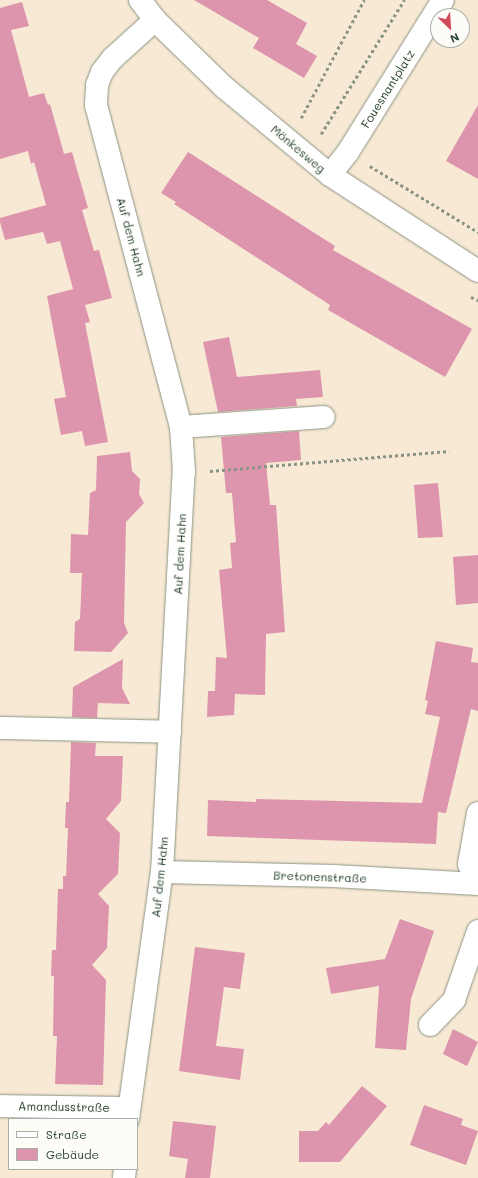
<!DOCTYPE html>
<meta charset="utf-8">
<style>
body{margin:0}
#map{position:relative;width:478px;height:1178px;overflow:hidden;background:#f7e9d4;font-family:Mali,sans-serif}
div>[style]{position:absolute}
.building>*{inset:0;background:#dd95ad}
.path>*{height:2.5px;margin-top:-1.25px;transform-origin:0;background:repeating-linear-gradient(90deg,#8b9384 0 3px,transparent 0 6px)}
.roads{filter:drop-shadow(0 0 1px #8b9384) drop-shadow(0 0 1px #8b9384)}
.minor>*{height:22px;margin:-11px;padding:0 11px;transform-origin:11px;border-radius:11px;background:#fff}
span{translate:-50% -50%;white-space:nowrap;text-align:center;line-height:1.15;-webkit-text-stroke:3px #fdfcf7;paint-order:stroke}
.street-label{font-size:12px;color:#1f3d34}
.legend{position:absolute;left:8px;top:1118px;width:130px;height:52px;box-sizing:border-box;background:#fdfcf7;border:1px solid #a4b0a9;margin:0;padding:5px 7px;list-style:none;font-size:12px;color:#1f3d34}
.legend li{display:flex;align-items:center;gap:8px;height:20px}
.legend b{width:20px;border:1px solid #a4b0a9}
.north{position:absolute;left:430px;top:8px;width:40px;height:40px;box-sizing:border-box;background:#fdfcf7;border:1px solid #a4b0a9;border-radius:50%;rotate:155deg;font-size:11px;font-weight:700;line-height:16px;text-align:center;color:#1f3d34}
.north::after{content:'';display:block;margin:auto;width:14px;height:18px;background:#d1495b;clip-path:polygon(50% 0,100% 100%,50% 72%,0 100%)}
</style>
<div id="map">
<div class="building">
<i style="clip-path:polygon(194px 0,267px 0,307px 23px,296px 44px,317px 56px,304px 78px,253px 48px,259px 38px)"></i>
<i style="clip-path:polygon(22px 2px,29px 26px,11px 30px,29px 97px,44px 93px,48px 105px,50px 104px,64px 154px,72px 152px,88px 208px,82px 210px,94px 251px,99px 250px,112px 298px,85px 305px,90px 322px,85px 323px,108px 442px,85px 446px,82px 431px,61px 435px,54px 399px,66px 397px,47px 296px,73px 289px,60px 241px,47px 244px,43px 232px,5px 240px,0 222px,0 218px,46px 205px,34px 162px,31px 164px,28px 151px,0 159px,0 8px)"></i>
<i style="clip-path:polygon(478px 105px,478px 179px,446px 161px)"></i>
<i style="clip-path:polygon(188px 152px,335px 246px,333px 250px,472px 329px,445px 377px,328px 310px,330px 305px,174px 204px,176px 202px,161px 193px)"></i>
<i style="clip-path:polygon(229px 337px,237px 377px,320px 370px,323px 397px,296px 399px,297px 406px,218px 412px,203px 342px)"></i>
<i style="clip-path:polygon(299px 431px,301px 460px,266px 463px,270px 505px,276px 505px,285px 632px,266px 634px,265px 695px,235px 694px,234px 715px,207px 717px,208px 691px,215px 691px,216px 657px,227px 658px,219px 570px,232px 568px,230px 543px,236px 542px,232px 493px,226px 493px,221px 437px)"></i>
<i style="clip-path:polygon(130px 452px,132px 471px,140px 479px,139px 494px,144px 503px,126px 522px,124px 623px,128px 633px,111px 652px,74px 651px,75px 622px,80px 619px,82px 573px,70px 573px,71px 534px,88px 535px,90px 493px,96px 490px,97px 456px)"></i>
<i style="clip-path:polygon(438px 483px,443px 537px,418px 538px,414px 485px)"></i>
<i style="clip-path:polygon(478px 555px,478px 603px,456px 605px,453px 557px)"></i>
<i style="clip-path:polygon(436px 641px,473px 648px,471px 662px,478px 663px,478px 711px,471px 709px,446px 813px,438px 812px,436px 844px,207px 836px,208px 800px,256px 802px,256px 799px,422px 803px,440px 717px,425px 714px,428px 701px,425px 700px)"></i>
<i style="clip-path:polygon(123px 659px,122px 688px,130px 704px,98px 703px,97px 718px,72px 717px,73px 687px)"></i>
<i style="clip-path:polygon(71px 742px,96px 743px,95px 756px,123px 756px,121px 801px,106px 819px,120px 833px,118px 874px,98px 894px,109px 906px,107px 948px,92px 965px,106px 980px,103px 1085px,55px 1084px,57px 1036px,53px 1036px,54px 976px,51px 976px,52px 950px,56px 950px,58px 889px,63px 889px,63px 876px,66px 876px,68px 828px,65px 828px,66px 802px,69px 802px)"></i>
<i style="clip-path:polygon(400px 919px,434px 931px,411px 999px,406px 1050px,375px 1048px,379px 986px,331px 994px,326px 968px,385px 959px)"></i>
<i style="clip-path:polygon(195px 947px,245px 953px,240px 989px,224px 987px,216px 1046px,244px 1049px,240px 1080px,179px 1071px)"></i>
<i style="clip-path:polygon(453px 1029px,478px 1042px,467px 1066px,443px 1054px)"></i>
<i style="clip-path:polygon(362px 1086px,387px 1106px,340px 1162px,299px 1162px,299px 1131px,318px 1131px,326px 1122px,329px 1125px)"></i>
<i style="clip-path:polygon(424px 1105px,463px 1119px,461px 1125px,478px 1131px,466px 1165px,410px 1145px)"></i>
<i style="clip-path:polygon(173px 1121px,216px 1126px,210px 1178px,185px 1178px,188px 1159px,169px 1156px)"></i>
</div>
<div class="path">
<i style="left:301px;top:118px;width:134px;rotate:-61.9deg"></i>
<i style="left:321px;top:134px;width:158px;rotate:-58.2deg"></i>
<i style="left:370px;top:166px;width:127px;rotate:31.4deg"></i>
<i style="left:471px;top:297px;width:8px;rotate:23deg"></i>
<i style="left:210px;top:471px;width:240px;rotate:-4.8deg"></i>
</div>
<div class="roads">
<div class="minor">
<i style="left:140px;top:0;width:25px;rotate:53deg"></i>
<i style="left:155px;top:20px;width:98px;rotate:44.2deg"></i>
<i style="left:225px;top:88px;width:136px;rotate:39.6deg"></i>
<i style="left:330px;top:175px;width:176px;rotate:33deg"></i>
<i style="left:330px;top:175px;width:29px;rotate:-52deg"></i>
<i style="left:348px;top:152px;width:179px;rotate:-58deg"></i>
<i style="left:181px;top:427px;width:143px;rotate:-4deg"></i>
<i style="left:0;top:728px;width:170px;rotate:1.3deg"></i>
<i style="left:478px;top:813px;width:52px;rotate:100deg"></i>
<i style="left:469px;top:864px;width:21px;rotate:65deg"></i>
<i style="left:162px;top:872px;width:171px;rotate:1.3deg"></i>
<i style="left:333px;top:876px;width:145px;rotate:3.2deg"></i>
<i style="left:430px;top:1025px;width:35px;rotate:-46deg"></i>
<i style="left:454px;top:1000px;width:73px;rotate:-70.8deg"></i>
<i style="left:0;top:1106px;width:129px;rotate:0.9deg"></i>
<i style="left:128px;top:1119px;width:249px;rotate:-82.2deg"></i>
<i style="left:162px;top:872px;width:401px;rotate:-86.9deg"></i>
<i style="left:184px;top:472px;width:45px;rotate:-93.8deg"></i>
<i style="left:181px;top:427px;width:333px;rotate:-104.8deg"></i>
<i style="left:96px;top:105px;width:20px;rotate:-87deg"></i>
<i style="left:97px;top:85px;width:14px;rotate:-69deg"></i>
<i style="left:102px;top:72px;width:18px;rotate:-52deg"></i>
<i style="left:113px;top:58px;width:57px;rotate:-42.1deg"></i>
<i style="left:124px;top:1178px;width:9px;rotate:-84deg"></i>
</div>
</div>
<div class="street-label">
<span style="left:388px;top:89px;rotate:-58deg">Fouesnantplatz</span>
<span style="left:298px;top:149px;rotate:40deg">Mönkesweg</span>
<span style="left:131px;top:237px;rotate:75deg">Auf dem Hahn</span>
<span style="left:180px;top:554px;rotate:-87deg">Auf dem Hahn</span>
<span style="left:160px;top:877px;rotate:-84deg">Auf dem Hahn</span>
<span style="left:320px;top:877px;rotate:2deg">Bretonenstraße</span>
<span style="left:64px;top:1107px;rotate:1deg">Amandusstraße</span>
</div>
<ul class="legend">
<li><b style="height:5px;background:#fff"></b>Straße</li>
<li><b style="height:11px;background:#dd95ad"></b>Gebäude</li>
</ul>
<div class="north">N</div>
</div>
